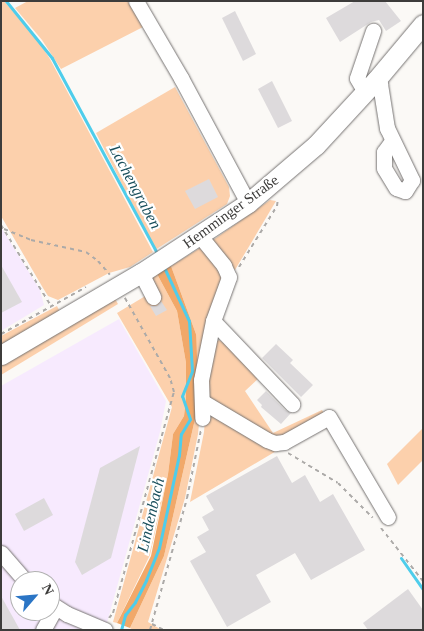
<!DOCTYPE html>
<meta charset="utf-8">
<style>
body{margin:0}
#map{position:relative;width:424px;height:631px;overflow:hidden;background:#fbf9f6;font-family:Georgia,serif}
div>[style]{position:absolute}
.commercial>*{inset:0;background:#f7eafe}
.green>*{inset:0;background:#fcd0ac}
.forest>*{inset:0;background:#f1a869}
.stream>*{height:3px;margin:-1.5px;padding:0 1.5px;transform-origin:1.5px;border-radius:1.5px;background:#4ecdeb}
.building>*{inset:0;background:#dddadc}
.path>*{height:2px;margin-top:-1px;transform-origin:0;background:repeating-linear-gradient(90deg,#acaaa8 0 4px,transparent 0 8px)}
.roads{filter:drop-shadow(0 0 1px #767372) drop-shadow(0 0 1px #767372)}
.minor>*{height:15px;margin:-7.5px;padding:0 7.5px;transform-origin:7.5px;border-radius:7.5px;background:#fff}
.major>*{height:19px;margin:-9.5px;padding:0 9.5px;transform-origin:9.5px;border-radius:9.5px;background:#fff}
span{translate:-50% -50%;white-space:nowrap;text-align:center;line-height:1.15;-webkit-text-stroke:4.5px #fff;paint-order:stroke}
.street-label{font-size:15px;color:#3d3c3b}
.water-label{font-size:16px;color:#1b505d;font-style:italic}
.frame{position:absolute;inset:0;border:2px solid #3d3c3b;pointer-events:none}
.north{position:absolute;left:10px;top:571px;width:50px;height:50px;box-sizing:border-box;background:#fff;border:1px solid #b1b1b1;border-radius:50%;rotate:63deg;font-size:14px;font-weight:700;line-height:20px;text-align:center;color:#3d3c3b}
.north::after{content:'';display:block;margin:auto;width:18px;height:22px;background:#2b75c5;clip-path:polygon(50% 0,100% 100%,50% 72%,0 100%)}
</style>
<div id="map">
<div class="commercial">
<i style="clip-path:polygon(1px 227px,40px 290px,44px 305px,1px 331px)"></i>
<i style="clip-path:polygon(evenodd,119px 319px,166px 401px,160px 432px,105px 630px,1px 630px,1px 386px,119px 319px,20px 581px,50px 581px,50px 611px,20px 611px,20px 581px)"></i>
</div>
<div class="green">
<i style="clip-path:polygon(1px 1px,4px 1px,39px 42px,50px 59px,153px 252px,130px 267px,109px 273px,58px 300px,48px 296px,43px 288px,1px 216px)"></i>
<i style="clip-path:polygon(28px 1px,128px 1px,143px 27px,61px 69px,42px 40px,15px 8px)"></i>
<i style="clip-path:polygon(175px 87px,229px 187px,230px 196px,227px 204px,155px 250px,96px 133px)"></i>
<i style="clip-path:polygon(270px 200px,276px 201px,235px 270px,221px 257px,214px 247px,213px 240px)"></i>
<i style="clip-path:polygon(200px 248px,221px 269px,224px 279px,201px 404px,198px 434px,185px 498px,148px 622px,162px 630px,133px 630px,130px 628px,164px 556px,195px 419px,196px 334px,171px 266px)"></i>
<i style="clip-path:polygon(157px 274px,177px 311px,186px 363px,186px 398px,184px 416px,173px 434px,168px 474px,150px 555px,117px 623px,113px 622px,172px 407px,117px 313px,152px 292px,150px 278px)"></i>
<i style="clip-path:polygon(114px 297px,118px 304px,1px 375px,1px 364px)"></i>
<i style="clip-path:polygon(57px 306px,60px 312px,1px 345px,1px 336px)"></i>
<i style="clip-path:polygon(219px 340px,235px 350px,260px 377px,245px 391px,273px 433px,322px 410px,325px 415px,279px 439px,204px 400px,215px 342px)"></i>
<i style="clip-path:polygon(206px 406px,278px 450px,190px 502px,204px 432px)"></i>
<i style="clip-path:polygon(423px 428px,423px 460px,398px 485px,387px 464px)"></i>
</div>
<div class="forest">
<i style="clip-path:polygon(171px 266px,196px 334px,198px 380px,195px 419px,164px 556px,130px 628px,117px 623px,151px 556px,168px 474px,173px 434px,184px 416px,186px 398px,186px 363px,177px 311px,157px 274px)"></i>
</div>
<div class="stream">
<i style="left:6px;top:1px;width:73px;rotate:51.1deg"></i>
<i style="left:52px;top:58px;width:224px;rotate:61.7deg"></i>
<i style="left:401px;top:558px;width:38px;rotate:55deg"></i>
<i style="left:121px;top:630px;width:16px;rotate:-75deg"></i>
<i style="left:125px;top:615px;width:16px;rotate:-52deg"></i>
<i style="left:135px;top:602px;width:25px;rotate:-63deg"></i>
<i style="left:146px;top:580px;width:35px;rotate:-68deg"></i>
<i style="left:159px;top:548px;width:95px;rotate:-77.9deg"></i>
<i style="left:179px;top:455px;width:21px;rotate:-85deg"></i>
<i style="left:181px;top:434px;width:17px;rotate:-59deg"></i>
<i style="left:190px;top:419px;width:24px;rotate:-109deg"></i>
<i style="left:182px;top:396px;width:27px;rotate:-68deg"></i>
<i style="left:192px;top:371px;width:50px;rotate:-93.4deg"></i>
<i style="left:189px;top:321px;width:62px;rotate:-114.9deg"></i>
</div>
<div class="building">
<i style="clip-path:polygon(355px 1px,385px 1px,401px 21px,386px 31px,379px 20px,371px 22px,340px 42px,326px 18px)"></i>
<i style="clip-path:polygon(235px 11px,256px 54px,243px 61px,222px 18px)"></i>
<i style="clip-path:polygon(272px 81px,292px 121px,278px 128px,258px 89px)"></i>
<i style="clip-path:polygon(209px 179px,218px 197px,195px 209px,185px 191px)"></i>
<i style="clip-path:polygon(1px 265px,22px 302px,1px 313px)"></i>
<i style="clip-path:polygon(161px 301px,167px 310px,156px 316px,150px 306px,157px 306px)"></i>
<i style="clip-path:polygon(276px 344px,293px 360px,290px 363px,313px 385px,301px 397px,262px 358px)"></i>
<i style="clip-path:polygon(266px 391px,285px 410px,291px 413px,281px 424px,261px 407px,262px 405px,257px 400px)"></i>
<i style="clip-path:polygon(140px 446px,111px 558px,82px 575px,75px 562px,100px 468px)"></i>
<i style="clip-path:polygon(277px 456px,292px 483px,305px 475px,320px 502px,333px 494px,365px 550px,311px 580px,295px 553px,256px 575px,271px 602px,227px 627px,190px 561px,206px 552px,197px 537px,209px 530px,202px 517px,214px 510px,206px 496px)"></i>
<i style="clip-path:polygon(44px 498px,53px 515px,24px 531px,15px 514px)"></i>
<i style="clip-path:polygon(408px 589px,423px 610px,423px 630px,368px 630px,363px 623px)"></i>
<i style="clip-path:polygon(1px 596px,20px 630px,1px 630px)"></i>
</div>
<div class="path">
<i style="left:1px;top:225px;width:95px;rotate:58.3deg"></i>
<i style="left:4px;top:229px;width:29px;rotate:22deg"></i>
<i style="left:31px;top:240px;width:56px;rotate:12.3deg"></i>
<i style="left:86px;top:252px;width:15px;rotate:37deg"></i>
<i style="left:98px;top:261px;width:18px;rotate:49deg"></i>
<i style="left:239px;top:267px;width:72px;rotate:-58.1deg"></i>
<i style="left:277px;top:206px;width:8px;rotate:-83deg"></i>
<i style="left:1px;top:334px;width:97px;rotate:-28.9deg"></i>
<i style="left:288px;top:453px;width:58px;rotate:31deg"></i>
<i style="left:338px;top:483px;width:49px;rotate:45deg"></i>
<i style="left:381px;top:528px;width:68px;rotate:51.6deg"></i>
<i style="left:109px;top:618px;width:6px;rotate:-51deg"></i>
<i style="left:113px;top:613px;width:229px;rotate:-74.6deg"></i>
<i style="left:174px;top:392px;width:15px;rotate:-106deg"></i>
<i style="left:170px;top:378px;width:92px;rotate:-119.4deg"></i>
<i style="left:152px;top:624px;width:13px;rotate:27deg"></i>
<i style="left:150px;top:630px;width:137px;rotate:-74.3deg"></i>
<i style="left:187px;top:498px;width:69px;rotate:-78.4deg"></i>
</div>
<div class="roads">
<div class="minor">
<i style="left:136px;top:1px;width:89px;rotate:59.7deg"></i>
<i style="left:181px;top:78px;width:142px;rotate:61.8deg"></i>
<i style="left:376px;top:80px;width:6px;rotate:45deg"></i>
<i style="left:380px;top:84px;width:45px;rotate:81deg"></i>
<i style="left:387px;top:128px;width:58px;rotate:64.3deg"></i>
<i style="left:412px;top:180px;width:13px;rotate:122deg"></i>
<i style="left:405px;top:191px;width:9px;rotate:-162deg"></i>
<i style="left:396px;top:188px;width:23px;rotate:-121deg"></i>
<i style="left:384px;top:168px;width:16px;rotate:-90deg"></i>
<i style="left:384px;top:152px;width:14px;rotate:-54deg"></i>
<i style="left:365px;top:92px;width:16px;rotate:-120deg"></i>
<i style="left:357px;top:78px;width:50px;rotate:-71.2deg"></i>
<i style="left:200px;top:236px;width:38px;rotate:51deg"></i>
<i style="left:224px;top:266px;width:12px;rotate:66deg"></i>
<i style="left:229px;top:277px;width:47px;rotate:110deg"></i>
<i style="left:213px;top:321px;width:60px;rotate:101.5deg"></i>
<i style="left:201px;top:380px;width:38px;rotate:88deg"></i>
<i style="left:141px;top:273px;width:27px;rotate:63deg"></i>
<i style="left:213px;top:321px;width:115px;rotate:46.4deg"></i>
<i style="left:203px;top:402px;width:74px;rotate:30.7deg"></i>
<i style="left:267px;top:440px;width:9px;rotate:21deg"></i>
<i style="left:275px;top:443px;width:9px;rotate:-6deg"></i>
<i style="left:284px;top:442px;width:51px;rotate:-29.1deg"></i>
<i style="left:329px;top:417px;width:116px;rotate:59.5deg"></i>
<i style="left:1px;top:553px;width:37px;rotate:49deg"></i>
<i style="left:50px;top:603px;width:20px;rotate:33deg"></i>
<i style="left:67px;top:614px;width:41px;rotate:22.8deg"></i>
<i style="left:43px;top:630px;width:26px;rotate:-61deg"></i>
</div>
<div class="major">
<i style="left:1px;top:355px;width:162px;rotate:-30.4deg"></i>
<i style="left:141px;top:273px;width:128px;rotate:-33.2deg"></i>
<i style="left:248px;top:203px;width:89px;rotate:-40.5deg"></i>
<i style="left:316px;top:145px;width:88px;rotate:-47.3deg"></i>
<i style="left:376px;top:80px;width:73px;rotate:-50deg"></i>
</div>
</div>
<div class="street-label">
<span style="left:231px;top:212px;rotate:-36deg">Hemminger Straße</span>
</div>
<div class="water-label">
<span style="left:135px;top:187px;rotate:62deg">Lachengraben</span>
<span style="left:151px;top:515px;rotate:-77deg">Lindenbach</span>
</div>
<div class="frame"></div>
<div class="north">N</div>
</div>
